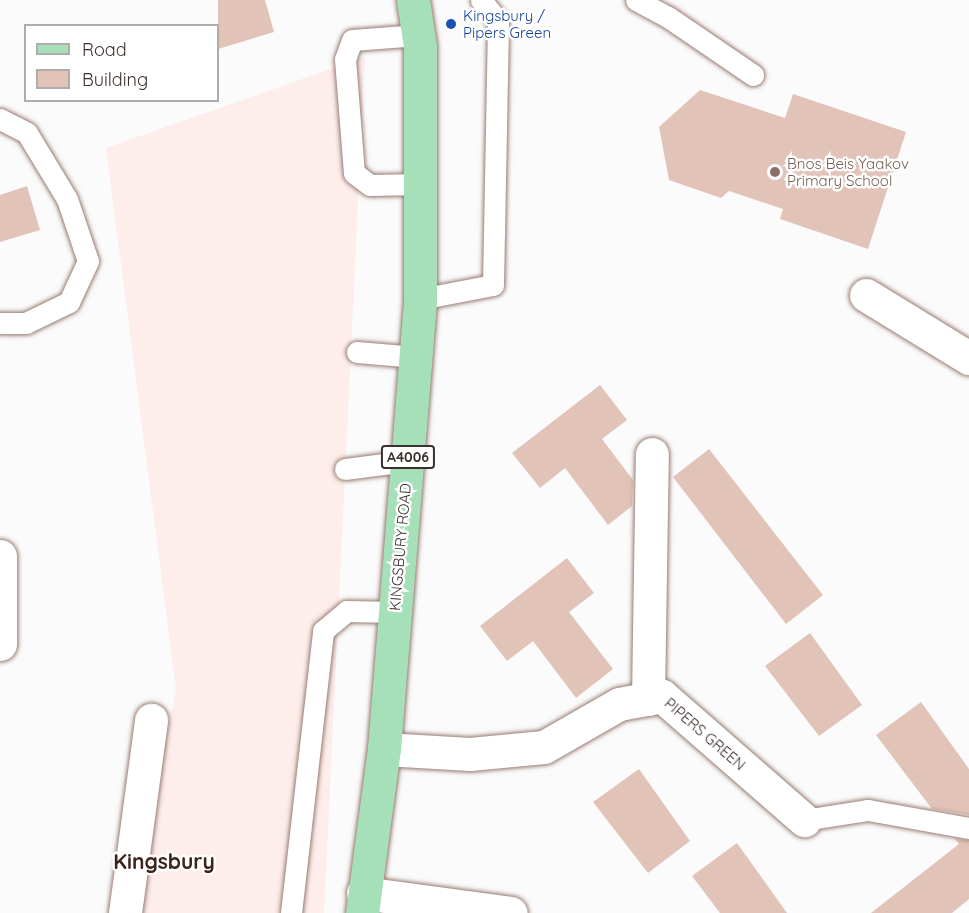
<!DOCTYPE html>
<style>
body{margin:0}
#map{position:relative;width:969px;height:913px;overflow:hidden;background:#fbfbfb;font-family:Quicksand,sans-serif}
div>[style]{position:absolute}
.commercial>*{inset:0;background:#fdedeb}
.building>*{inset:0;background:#e2c3b8}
.roads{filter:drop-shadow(0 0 2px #987c72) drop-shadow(0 0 2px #987c72)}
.service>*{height:21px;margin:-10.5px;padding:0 10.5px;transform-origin:10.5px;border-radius:10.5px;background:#fff}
.minor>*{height:33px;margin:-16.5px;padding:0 16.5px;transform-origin:16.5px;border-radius:16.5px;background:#fff}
.primary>*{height:33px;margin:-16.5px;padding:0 16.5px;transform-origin:16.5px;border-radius:16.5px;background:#a6e0b8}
.dots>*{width:16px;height:16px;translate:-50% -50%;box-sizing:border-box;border:3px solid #fff;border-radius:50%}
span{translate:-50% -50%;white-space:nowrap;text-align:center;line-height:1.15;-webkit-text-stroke:5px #fff;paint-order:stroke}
.shield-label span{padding:2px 4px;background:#fff;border:2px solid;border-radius:4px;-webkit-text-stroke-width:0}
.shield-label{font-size:14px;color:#3c302c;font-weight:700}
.transit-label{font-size:15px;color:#164399}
.left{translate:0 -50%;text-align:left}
.education-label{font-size:15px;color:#785e54}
.street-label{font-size:15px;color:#3c302c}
.district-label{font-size:21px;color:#3c251c;font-weight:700}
.legend{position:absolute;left:24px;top:24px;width:195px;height:78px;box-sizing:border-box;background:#fff;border:2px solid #b1acab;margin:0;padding:8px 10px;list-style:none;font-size:18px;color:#3c302c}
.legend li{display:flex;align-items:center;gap:12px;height:30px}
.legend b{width:30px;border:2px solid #b1acab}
</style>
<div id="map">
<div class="commercial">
<i style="clip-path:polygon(365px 57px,324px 913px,132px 913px,176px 689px,106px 148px)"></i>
</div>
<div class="building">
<i style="clip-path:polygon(218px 0,265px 0,274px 32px,218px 49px)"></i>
<i style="clip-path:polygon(700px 90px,785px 118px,793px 94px,906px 132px,868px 249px,780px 219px,783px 209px,729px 191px,721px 198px,669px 180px,659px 127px)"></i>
<i style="clip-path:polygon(27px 186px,40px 230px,0 242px,0 195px)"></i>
<i style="clip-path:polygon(600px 385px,627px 420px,602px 439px,633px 480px,632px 506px,608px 525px,565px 468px,540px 488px,512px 453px)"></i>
<i style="clip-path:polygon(709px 449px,823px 595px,786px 624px,673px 477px)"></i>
<i style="clip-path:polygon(567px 558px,594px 593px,569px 612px,613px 669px,576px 698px,533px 641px,507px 661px,480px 626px)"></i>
<i style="clip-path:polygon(810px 633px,862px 705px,819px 736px,765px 666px)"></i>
<i style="clip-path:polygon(921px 702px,969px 769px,969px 815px,932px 809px,876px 735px)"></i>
<i style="clip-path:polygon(639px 769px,690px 841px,648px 873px,593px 802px)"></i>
<i style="clip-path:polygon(955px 839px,969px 840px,969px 899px,952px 913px,871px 913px,959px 844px)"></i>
<i style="clip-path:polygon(737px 843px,787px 913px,720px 913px,692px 876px)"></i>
</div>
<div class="roads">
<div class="service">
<i style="left:636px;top:0;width:36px;rotate:28deg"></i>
<i style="left:668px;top:17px;width:103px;rotate:34.3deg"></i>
<i style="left:418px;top:35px;width:66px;rotate:175.7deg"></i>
<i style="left:352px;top:40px;width:20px;rotate:110deg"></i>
<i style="left:345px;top:59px;width:114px;rotate:85.5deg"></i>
<i style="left:354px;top:173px;width:20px;rotate:37deg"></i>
<i style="left:370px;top:185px;width:50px;rotate:-1.1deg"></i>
<i style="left:0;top:119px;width:30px;rotate:27deg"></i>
<i style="left:27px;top:133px;width:77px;rotate:58.8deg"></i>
<i style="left:67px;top:199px;width:65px;rotate:71.3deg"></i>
<i style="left:88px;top:261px;width:45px;rotate:114.9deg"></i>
<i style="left:69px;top:302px;width:48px;rotate:154deg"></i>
<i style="left:26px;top:323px;width:26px;rotate:180deg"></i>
<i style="left:420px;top:299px;width:74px;rotate:-10.9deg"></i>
<i style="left:493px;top:285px;width:264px;rotate:-88.9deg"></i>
<i style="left:498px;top:21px;width:27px;rotate:-129deg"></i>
<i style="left:357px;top:352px;width:59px;rotate:4.8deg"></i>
<i style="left:345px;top:469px;width:63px;rotate:-7.4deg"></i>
<i style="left:804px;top:820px;width:65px;rotate:-8.9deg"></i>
<i style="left:868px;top:810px;width:103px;rotate:10.1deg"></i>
<i style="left:291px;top:913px;width:284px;rotate:-83.5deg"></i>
<i style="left:323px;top:631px;width:31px;rotate:-40deg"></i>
<i style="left:347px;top:611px;width:48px;rotate:1.2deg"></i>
</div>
<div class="minor">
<i style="left:866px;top:295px;width:121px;rotate:31.5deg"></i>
<i style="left:0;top:556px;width:88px;rotate:90deg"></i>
<i style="left:648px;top:699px;width:245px;rotate:-89.1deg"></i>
<i style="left:384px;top:749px;width:86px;rotate:3.3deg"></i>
<i style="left:470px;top:754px;width:74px;rotate:-5.4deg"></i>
<i style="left:544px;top:747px;width:86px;rotate:-29.8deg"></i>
<i style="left:619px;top:704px;width:44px;rotate:-10.5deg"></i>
<i style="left:662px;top:696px;width:189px;rotate:41.1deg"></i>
<i style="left:363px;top:893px;width:149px;rotate:7.7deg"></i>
<i style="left:125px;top:913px;width:195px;rotate:-82.3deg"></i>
</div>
<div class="primary">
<i style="left:362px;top:913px;width:165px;rotate:-82.4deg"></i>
<i style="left:384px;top:749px;width:451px;rotate:-85.4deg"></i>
<i style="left:420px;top:299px;width:253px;rotate:-90deg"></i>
<i style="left:420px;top:46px;width:47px;rotate:-98.7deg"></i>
</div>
</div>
<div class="dots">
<i style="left:451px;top:24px;background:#1a4fb4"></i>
<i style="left:775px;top:172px;background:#8d6e63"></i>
</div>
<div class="shield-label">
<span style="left:408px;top:457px">A4006</span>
</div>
<div class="transit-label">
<span class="left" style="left:463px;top:24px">Kingsbury /<br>Pipers Green</span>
</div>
<div class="education-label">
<span class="left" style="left:787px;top:172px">Bnos Beis Yaakov<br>Primary School</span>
</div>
<div class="street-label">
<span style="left:400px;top:547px;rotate:-85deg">KINGSBURY ROAD</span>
<span style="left:705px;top:734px;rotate:41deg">PIPERS GREEN</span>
</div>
<div class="district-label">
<span style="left:164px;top:861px">Kingsbury</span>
</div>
<ul class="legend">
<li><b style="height:8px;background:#a6e0b8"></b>Road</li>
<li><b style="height:16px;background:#e2c3b8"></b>Building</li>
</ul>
</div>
